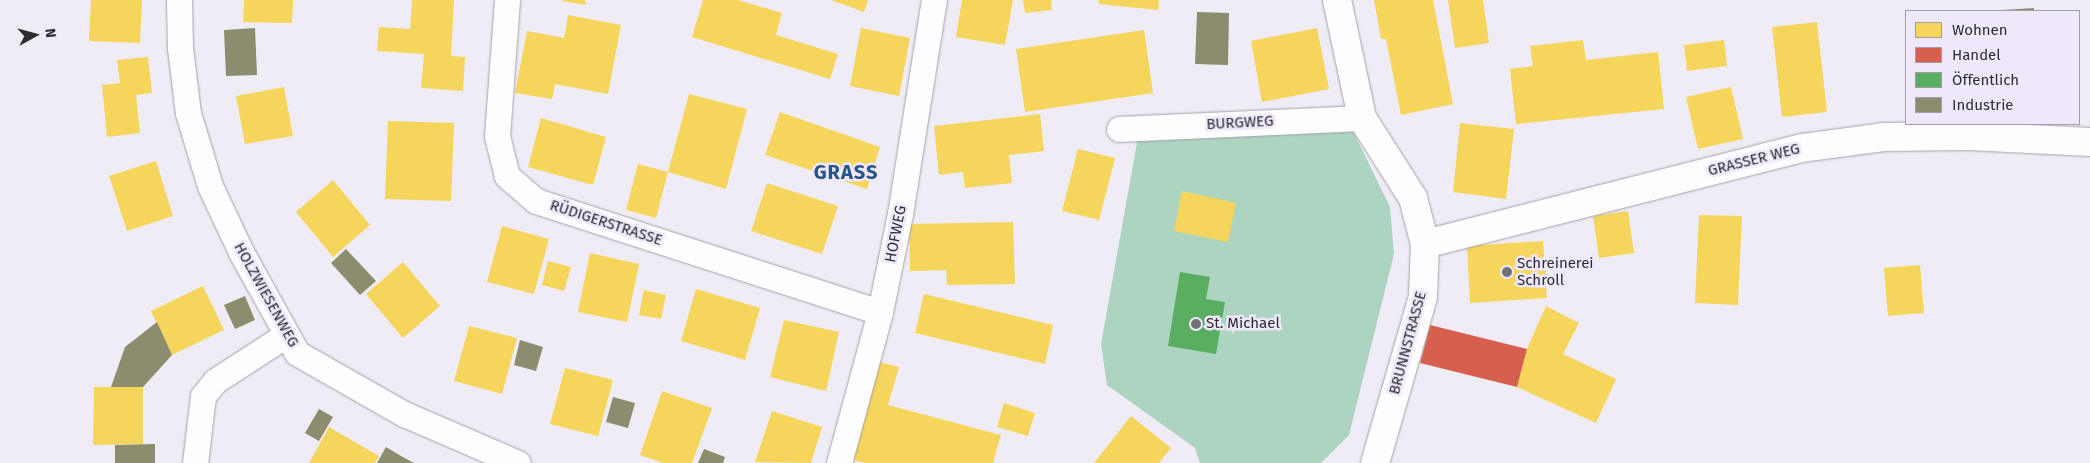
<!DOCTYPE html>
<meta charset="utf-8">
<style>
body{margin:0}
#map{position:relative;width:2090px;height:463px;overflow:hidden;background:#efecf6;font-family:"Fira Sans",sans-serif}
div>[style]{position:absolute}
.forest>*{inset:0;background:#acd4c1}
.homes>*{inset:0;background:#f6d55c}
.shops>*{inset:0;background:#d6604d}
.public>*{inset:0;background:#5aae61}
.industry>*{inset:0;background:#8c8c6e}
.roads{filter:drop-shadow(0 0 1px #a4a2a9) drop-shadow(0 0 1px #a4a2a9)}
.minor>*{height:25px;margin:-12.5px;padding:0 12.5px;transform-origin:12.5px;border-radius:12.5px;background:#fdfcfe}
.tertiary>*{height:28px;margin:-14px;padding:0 14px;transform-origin:14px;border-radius:14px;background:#fdfcfe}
.dots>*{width:14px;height:14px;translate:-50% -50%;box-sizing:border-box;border:2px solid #eee8fa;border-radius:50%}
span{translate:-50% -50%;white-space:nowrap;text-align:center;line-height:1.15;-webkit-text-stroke:5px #eee8fa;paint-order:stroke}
.street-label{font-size:15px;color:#2e2c32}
.poi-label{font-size:15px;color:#2e2c32}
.left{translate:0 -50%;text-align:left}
.district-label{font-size:20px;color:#265488;font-weight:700;letter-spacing:1px}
.legend{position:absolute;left:1905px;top:10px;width:175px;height:115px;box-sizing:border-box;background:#eee8fa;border:1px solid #a19daa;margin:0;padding:6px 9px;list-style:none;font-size:15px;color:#2e2c32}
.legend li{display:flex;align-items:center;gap:10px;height:25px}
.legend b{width:25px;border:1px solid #a19daa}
.north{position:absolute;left:10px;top:10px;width:50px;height:50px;-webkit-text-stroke:4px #eee8fa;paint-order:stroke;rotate:83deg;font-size:14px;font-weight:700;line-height:20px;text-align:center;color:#2e2c32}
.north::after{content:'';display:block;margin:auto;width:18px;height:22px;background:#2e2c32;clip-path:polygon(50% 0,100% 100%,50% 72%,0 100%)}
</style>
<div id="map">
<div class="forest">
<i style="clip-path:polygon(1352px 129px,1390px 207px,1394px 254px,1349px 435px,1321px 463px,1200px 463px,1195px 448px,1107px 385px,1101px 344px,1138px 137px)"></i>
</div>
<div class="homes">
<i style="clip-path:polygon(91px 0,142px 0,140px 43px,89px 41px)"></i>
<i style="clip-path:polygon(244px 0,293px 0,292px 23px,243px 22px)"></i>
<i style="clip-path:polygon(412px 0,454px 0,451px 56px,465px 57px,463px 91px,421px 88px,424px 54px,377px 51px,379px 27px,410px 29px)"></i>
<i style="clip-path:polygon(562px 0,585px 0,586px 5px,562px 1px)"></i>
<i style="clip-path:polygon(703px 0,738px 0,782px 13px,776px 35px,838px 54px,830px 79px,692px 37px)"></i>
<i style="clip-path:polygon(831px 0,868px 0,864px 12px)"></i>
<i style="clip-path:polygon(962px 0,1013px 0,1005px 45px,956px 37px)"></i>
<i style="clip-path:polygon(1023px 0,1051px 0,1052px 10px,1025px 13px)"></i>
<i style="clip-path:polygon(1099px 0,1159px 0,1158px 10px,1099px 4px)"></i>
<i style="clip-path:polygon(1374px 0,1433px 0,1453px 104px,1401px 115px,1386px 39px,1381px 39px)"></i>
<i style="clip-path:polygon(1448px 0,1483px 0,1489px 43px,1455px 48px)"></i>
<i style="clip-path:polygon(568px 15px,621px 25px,608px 94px,555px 84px,552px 99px,515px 93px,527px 31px,564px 38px)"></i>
<i style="clip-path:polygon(1817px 22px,1827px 112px,1782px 117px,1772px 27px)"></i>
<i style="clip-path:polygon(861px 28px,910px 38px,899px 96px,850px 86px)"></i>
<i style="clip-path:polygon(1317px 28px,1329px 89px,1262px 102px,1251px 41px)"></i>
<i style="clip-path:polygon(1144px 30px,1153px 93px,1025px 112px,1016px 49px)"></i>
<i style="clip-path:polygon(1583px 40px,1586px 60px,1658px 52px,1664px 109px,1516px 124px,1510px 69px,1533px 66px,1530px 46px)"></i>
<i style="clip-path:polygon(1724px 40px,1727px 66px,1687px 71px,1684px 45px)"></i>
<i style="clip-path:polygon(148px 57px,152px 93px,136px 95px,140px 133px,107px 137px,102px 85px,120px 83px,117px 60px)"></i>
<i style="clip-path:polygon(284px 87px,293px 136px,245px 144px,236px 96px)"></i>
<i style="clip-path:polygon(1731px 87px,1743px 139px,1698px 149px,1686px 97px)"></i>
<i style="clip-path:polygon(689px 94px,747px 109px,726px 189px,668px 172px)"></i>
<i style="clip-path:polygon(780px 112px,880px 147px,867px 189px,765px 155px)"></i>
<i style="clip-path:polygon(1040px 114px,1044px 151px,1009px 155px,1012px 183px,965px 188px,963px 172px,939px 175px,934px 126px)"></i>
<i style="clip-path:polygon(541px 118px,606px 137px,593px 185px,528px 167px)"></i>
<i style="clip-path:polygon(388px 121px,454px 123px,451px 201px,385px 199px)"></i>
<i style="clip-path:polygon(1460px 123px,1514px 129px,1506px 199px,1453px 192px)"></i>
<i style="clip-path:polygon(1078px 149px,1115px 158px,1099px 220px,1062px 211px)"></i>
<i style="clip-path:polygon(156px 161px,173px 216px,127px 231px,109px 176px)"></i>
<i style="clip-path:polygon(638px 164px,668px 172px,656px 218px,626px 210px)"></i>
<i style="clip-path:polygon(333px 180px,370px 225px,333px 257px,296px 212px)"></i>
<i style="clip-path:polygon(767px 183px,838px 206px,822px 254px,751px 231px)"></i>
<i style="clip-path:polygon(1182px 191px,1236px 203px,1228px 242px,1174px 231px)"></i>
<i style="clip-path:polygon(1628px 211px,1634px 253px,1599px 258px,1593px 216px)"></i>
<i style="clip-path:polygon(1699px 215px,1742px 216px,1738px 305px,1695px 303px)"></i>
<i style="clip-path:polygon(1013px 222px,1015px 284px,947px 285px,946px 270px,910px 271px,909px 224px)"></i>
<i style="clip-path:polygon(502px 226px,549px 239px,534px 294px,487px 282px)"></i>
<i style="clip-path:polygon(1543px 241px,1547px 298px,1470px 303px,1467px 246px)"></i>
<i style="clip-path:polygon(590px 253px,639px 264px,627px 322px,578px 312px)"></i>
<i style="clip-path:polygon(548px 261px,571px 267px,564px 291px,542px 285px)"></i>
<i style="clip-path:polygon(403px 262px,440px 306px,403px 338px,366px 294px)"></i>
<i style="clip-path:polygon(1920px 265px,1924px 313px,1888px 316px,1884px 268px)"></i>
<i style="clip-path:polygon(203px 286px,224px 330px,172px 355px,151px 311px)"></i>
<i style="clip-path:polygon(696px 289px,760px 308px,745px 360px,681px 341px)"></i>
<i style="clip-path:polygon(644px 290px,666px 295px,661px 319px,639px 315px)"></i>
<i style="clip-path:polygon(924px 294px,1053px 325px,1045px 364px,915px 333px)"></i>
<i style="clip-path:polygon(1546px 306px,1579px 323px,1563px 354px,1616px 379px,1596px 423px,1517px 387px,1527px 349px)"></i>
<i style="clip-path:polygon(784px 320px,839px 332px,826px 391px,770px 377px)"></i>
<i style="clip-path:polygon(469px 326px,517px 338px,502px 394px,454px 381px)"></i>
<i style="clip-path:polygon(879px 362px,899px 367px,888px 405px,1001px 435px,993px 463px,865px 463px,853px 460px)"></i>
<i style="clip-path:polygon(565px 368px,613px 380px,598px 436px,550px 424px)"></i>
<i style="clip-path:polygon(94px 387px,143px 387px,143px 444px,93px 445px)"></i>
<i style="clip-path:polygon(662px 391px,712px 408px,692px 463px,663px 463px,640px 455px)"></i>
<i style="clip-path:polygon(1004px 403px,1035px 413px,1028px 436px,997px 427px)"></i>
<i style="clip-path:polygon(772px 411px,822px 427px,811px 463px,755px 462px)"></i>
<i style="clip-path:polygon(1131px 416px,1171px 448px,1159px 463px,1094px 463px)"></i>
<i style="clip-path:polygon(329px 427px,379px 456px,375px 463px,309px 463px)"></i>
</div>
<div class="shops">
<i style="clip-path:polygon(1430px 325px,1527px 349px,1517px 387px,1420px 363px)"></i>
</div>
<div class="public">
<i style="clip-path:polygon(1180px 272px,1210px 277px,1206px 299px,1225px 302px,1216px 354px,1168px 346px)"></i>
</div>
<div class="industry">
<i style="clip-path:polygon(2034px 8px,2034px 11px,2003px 11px,2003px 10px)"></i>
<i style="clip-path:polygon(1197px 12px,1229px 13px,1228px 65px,1195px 64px)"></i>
<i style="clip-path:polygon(255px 28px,257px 75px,226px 76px,224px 30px)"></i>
<i style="clip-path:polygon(346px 249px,376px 281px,360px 295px,331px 263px)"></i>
<i style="clip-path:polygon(245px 296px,255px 320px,235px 329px,224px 305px)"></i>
<i style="clip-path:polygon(157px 322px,172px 355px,143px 387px,111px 387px,125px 347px)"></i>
<i style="clip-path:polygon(520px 340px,543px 347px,536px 371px,514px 365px)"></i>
<i style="clip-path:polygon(613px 397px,635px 403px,628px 428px,606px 422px)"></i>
<i style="clip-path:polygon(319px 409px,333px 417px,319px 441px,305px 433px)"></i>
<i style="clip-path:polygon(155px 444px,155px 463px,115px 463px,115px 445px)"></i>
<i style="clip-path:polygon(386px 447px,401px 456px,414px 463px,377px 463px)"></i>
<i style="clip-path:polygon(704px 449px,725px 457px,723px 463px,698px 463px)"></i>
</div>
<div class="roads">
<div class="minor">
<i style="left:179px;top:0;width:48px;rotate:88.8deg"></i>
<i style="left:180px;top:48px;width:65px;rotate:83deg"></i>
<i style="left:188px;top:113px;width:76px;rotate:73.2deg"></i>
<i style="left:210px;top:186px;width:73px;rotate:64.8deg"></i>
<i style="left:241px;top:252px;width:115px;rotate:61deg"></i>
<i style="left:297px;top:353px;width:123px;rotate:29.7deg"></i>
<i style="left:404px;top:414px;width:124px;rotate:23.3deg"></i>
<i style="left:507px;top:0;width:136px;rotate:94.2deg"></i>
<i style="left:497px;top:136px;width:41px;rotate:76deg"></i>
<i style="left:507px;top:176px;width:38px;rotate:41deg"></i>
<i style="left:536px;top:201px;width:361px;rotate:17.9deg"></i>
<i style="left:1119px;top:129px;width:243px;rotate:-2.6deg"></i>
<i style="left:195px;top:463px;width:67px;rotate:-83.2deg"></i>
<i style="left:203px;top:396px;width:19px;rotate:-51deg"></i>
<i style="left:215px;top:381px;width:85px;rotate:-32.9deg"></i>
<i style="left:839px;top:463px;width:156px;rotate:-74.8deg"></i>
<i style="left:880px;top:312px;width:100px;rotate:-78.5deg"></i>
<i style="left:900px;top:214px;width:217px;rotate:-81deg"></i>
</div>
<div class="tertiary">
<i style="left:1337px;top:0;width:121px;rotate:78deg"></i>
<i style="left:1362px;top:118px;width:95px;rotate:57.5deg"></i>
<i style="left:1413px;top:198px;width:48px;rotate:75.4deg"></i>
<i style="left:1425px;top:244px;width:53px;rotate:92.2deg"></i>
<i style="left:1423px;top:297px;width:173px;rotate:106.1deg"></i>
<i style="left:1425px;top:244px;width:389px;rotate:-14.3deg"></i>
<i style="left:1802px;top:148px;width:82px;rotate:-7.7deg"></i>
<i style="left:1883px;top:137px;width:86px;rotate:-0.7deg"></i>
<i style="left:1969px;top:136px;width:121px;rotate:2.8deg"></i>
</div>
</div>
<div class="dots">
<i style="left:1507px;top:272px;background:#726f77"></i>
<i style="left:1196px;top:324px;background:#726f77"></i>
</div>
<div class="street-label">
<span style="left:1240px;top:123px;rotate:-3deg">BURGWEG</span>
<span style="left:1754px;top:160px;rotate:-14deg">GRASSER WEG</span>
<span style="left:606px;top:223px;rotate:18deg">RÜDIGERSTRASSE</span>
<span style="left:896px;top:234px;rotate:-79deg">HOFWEG</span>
<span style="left:266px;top:295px;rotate:61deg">HOLZWIESENWEG</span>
<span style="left:1408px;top:343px;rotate:-75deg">BRUNNSTRASSE</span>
</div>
<div class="poi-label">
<span class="left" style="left:1517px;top:272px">Schreinerei<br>Schroll</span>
<span class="left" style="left:1206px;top:324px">St. Michael</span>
</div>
<div class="district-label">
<span style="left:846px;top:172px">GRASS</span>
</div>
<ul class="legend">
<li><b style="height:14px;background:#f6d55c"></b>Wohnen</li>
<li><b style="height:14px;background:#d6604d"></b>Handel</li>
<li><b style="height:14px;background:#5aae61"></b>Öffentlich</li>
<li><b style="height:14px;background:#8c8c6e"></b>Industrie</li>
</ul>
<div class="north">N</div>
</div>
